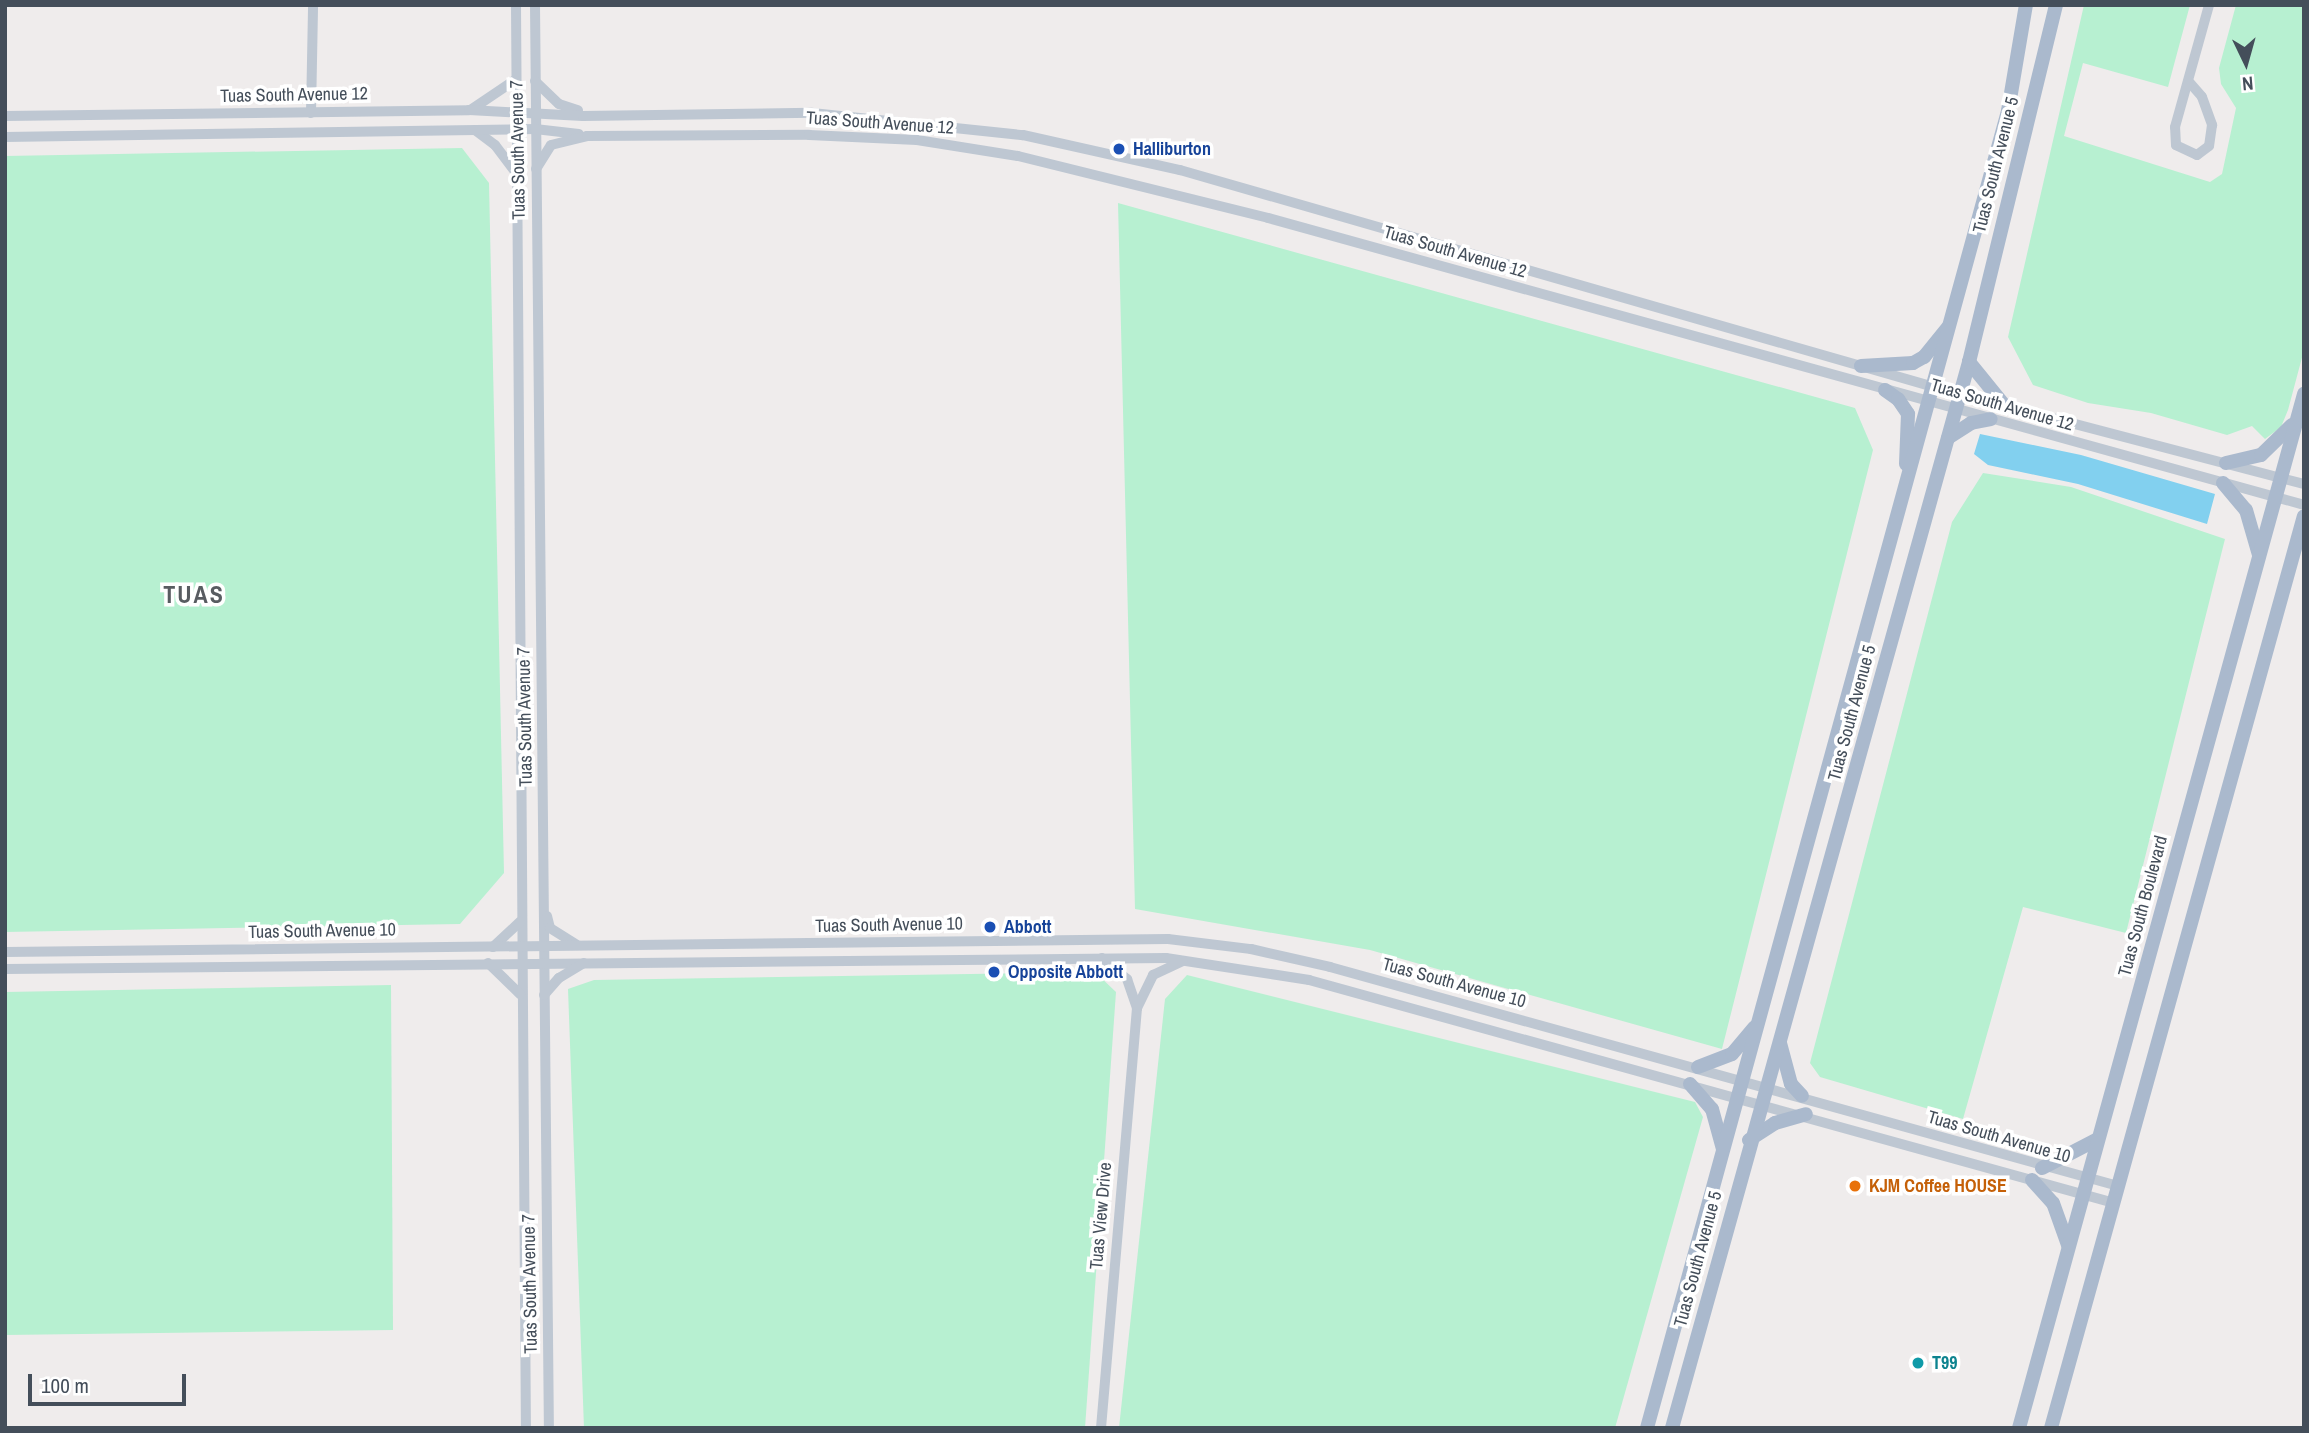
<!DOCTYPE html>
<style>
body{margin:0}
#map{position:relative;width:2309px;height:1433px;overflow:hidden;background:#efecec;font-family:"Archivo Narrow",sans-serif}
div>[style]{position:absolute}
.green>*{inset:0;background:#b7f0d1}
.water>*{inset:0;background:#82d0ef}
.minor>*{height:10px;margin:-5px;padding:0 5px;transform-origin:5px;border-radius:5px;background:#bec7d2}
.major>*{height:14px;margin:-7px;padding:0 7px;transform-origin:7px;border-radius:7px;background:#aab9cd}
.dots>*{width:19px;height:19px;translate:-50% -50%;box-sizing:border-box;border:4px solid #fff;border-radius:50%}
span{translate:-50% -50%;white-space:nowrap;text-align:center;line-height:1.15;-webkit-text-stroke:7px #fff;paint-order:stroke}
.street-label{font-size:18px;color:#444e5a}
.transit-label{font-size:18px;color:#164399;font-weight:700}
.left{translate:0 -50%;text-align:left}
.food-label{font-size:18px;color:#c56008;font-weight:700}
.culture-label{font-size:18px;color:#0d838f;font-weight:700}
.district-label{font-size:24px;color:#585c61;font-weight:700;letter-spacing:2px}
.frame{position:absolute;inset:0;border:7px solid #444e5a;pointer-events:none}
.north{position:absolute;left:2211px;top:28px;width:70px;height:70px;-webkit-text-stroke:5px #fff;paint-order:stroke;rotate:175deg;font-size:19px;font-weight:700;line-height:28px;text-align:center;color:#444e5a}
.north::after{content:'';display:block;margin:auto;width:24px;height:32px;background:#444e5a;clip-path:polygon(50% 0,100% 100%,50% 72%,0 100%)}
.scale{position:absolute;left:28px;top:1374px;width:158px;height:32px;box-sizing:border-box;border:4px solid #444e5a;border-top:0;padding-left:9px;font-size:21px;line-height:24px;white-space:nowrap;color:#444e5a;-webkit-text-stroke:5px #fff;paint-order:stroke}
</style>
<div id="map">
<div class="green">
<i style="clip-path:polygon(2084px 5px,2190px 5px,2168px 87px,2083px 63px,2064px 136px,2210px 182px,2222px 174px,2236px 108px,2221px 84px,2219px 68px,2236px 5px,2304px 5px,2304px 350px,2288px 410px,2281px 427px,2265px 439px,2252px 426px,2227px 435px,2151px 413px,2088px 403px,2033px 385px,2008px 337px)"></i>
<i style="clip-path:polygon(462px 148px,489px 183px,504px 873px,460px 924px,5px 932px,5px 156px)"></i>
<i style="clip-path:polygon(1118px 203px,1855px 408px,1873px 450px,1722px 1049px,1370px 950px,1135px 909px)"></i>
<i style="clip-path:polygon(1983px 473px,2071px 487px,2225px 539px,2126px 933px,2023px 907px,1963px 1119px,1820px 1077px,1810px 1063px,1952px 522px)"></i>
<i style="clip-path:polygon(1095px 972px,1116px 992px,1085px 1428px,584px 1428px,568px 989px,594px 980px)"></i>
<i style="clip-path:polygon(1187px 975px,1695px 1102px,1703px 1117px,1615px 1428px,1119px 1428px,1165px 999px)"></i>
<i style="clip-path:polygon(391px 985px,393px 1330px,5px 1335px,5px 992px)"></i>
</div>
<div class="water">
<i style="clip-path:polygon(1980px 434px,2081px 455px,2215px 494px,2207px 524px,2078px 484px,1988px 465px,1974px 454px)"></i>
</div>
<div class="minor">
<i style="left:516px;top:5px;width:1423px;rotate:89.6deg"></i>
<i style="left:535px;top:5px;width:1423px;rotate:89.44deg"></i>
<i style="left:535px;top:81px;width:33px;rotate:44deg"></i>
<i style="left:559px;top:104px;width:20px;rotate:18deg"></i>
<i style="left:2190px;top:83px;width:18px;rotate:49deg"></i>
<i style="left:2202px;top:97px;width:30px;rotate:70deg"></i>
<i style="left:2212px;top:125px;width:21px;rotate:98deg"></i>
<i style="left:2209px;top:146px;width:15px;rotate:143deg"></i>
<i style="left:2197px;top:155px;width:23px;rotate:-155deg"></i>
<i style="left:2176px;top:145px;width:18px;rotate:-93deg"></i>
<i style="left:2175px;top:127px;width:127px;rotate:-74.4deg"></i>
<i style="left:472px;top:109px;width:52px;rotate:-34deg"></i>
<i style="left:311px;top:113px;width:108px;rotate:-88.9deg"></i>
<i style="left:5px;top:116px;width:464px;rotate:-0.7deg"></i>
<i style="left:469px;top:110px;width:114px;rotate:3deg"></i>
<i style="left:583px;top:116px;width:229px;rotate:-0.8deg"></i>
<i style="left:812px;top:113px;width:212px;rotate:6deg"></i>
<i style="left:1023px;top:135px;width:161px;rotate:12.6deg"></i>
<i style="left:1180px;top:170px;width:785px;rotate:16.06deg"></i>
<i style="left:1934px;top:387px;width:383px;rotate:14.7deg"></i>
<i style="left:475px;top:130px;width:25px;rotate:37deg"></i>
<i style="left:495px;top:145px;width:31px;rotate:53deg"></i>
<i style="left:5px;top:137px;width:530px;rotate:-0.86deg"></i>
<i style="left:535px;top:129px;width:44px;rotate:6.5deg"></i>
<i style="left:536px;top:169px;width:28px;rotate:-58deg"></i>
<i style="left:551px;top:145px;width:37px;rotate:-14deg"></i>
<i style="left:587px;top:136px;width:222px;rotate:-0.3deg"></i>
<i style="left:809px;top:135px;width:108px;rotate:2.7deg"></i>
<i style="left:917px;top:140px;width:102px;rotate:9deg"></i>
<i style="left:1018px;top:156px;width:258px;rotate:13.9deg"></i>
<i style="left:1268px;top:218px;width:1075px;rotate:15.48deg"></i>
<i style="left:547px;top:916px;width:12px;rotate:76deg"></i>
<i style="left:550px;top:928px;width:31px;rotate:32deg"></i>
<i style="left:493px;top:947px;width:37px;rotate:-43deg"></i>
<i style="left:5px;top:952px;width:1163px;rotate:-0.64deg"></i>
<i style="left:1168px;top:939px;width:84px;rotate:6.9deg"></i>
<i style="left:1251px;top:949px;width:81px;rotate:12.8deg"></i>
<i style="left:1330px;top:967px;width:818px;rotate:15.53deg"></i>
<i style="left:1102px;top:958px;width:33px;rotate:40deg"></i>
<i style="left:1127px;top:979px;width:31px;rotate:71deg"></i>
<i style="left:488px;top:963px;width:45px;rotate:44.1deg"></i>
<i style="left:5px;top:969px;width:1161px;rotate:-0.54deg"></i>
<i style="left:1166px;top:958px;width:145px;rotate:8.7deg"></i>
<i style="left:1309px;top:980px;width:835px;rotate:15.48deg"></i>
<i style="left:544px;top:995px;width:23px;rotate:-49deg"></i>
<i style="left:559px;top:978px;width:29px;rotate:-31deg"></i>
<i style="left:1101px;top:1428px;width:422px;rotate:-85.1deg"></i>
<i style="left:1137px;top:1008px;width:37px;rotate:-64deg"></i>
<i style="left:1153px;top:975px;width:33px;rotate:-25deg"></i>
</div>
<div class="major">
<i style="left:1969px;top:362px;width:55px;rotate:50.9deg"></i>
<i style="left:1861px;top:366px;width:52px;rotate:-3.3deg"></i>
<i style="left:1913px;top:363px;width:13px;rotate:-29deg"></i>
<i style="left:1924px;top:357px;width:38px;rotate:-51deg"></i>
<i style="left:1885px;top:390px;width:16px;rotate:35deg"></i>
<i style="left:1898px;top:399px;width:18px;rotate:56deg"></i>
<i style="left:1908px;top:414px;width:50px;rotate:92.3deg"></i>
<i style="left:1948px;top:438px;width:27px;rotate:-33deg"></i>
<i style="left:1971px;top:423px;width:20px;rotate:-11deg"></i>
<i style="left:2226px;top:463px;width:36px;rotate:-13deg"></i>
<i style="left:2261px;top:455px;width:43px;rotate:-44.1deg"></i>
<i style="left:2223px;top:483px;width:35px;rotate:50deg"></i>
<i style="left:2246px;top:510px;width:47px;rotate:73.9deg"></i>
<i style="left:1780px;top:1043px;width:42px;rotate:75deg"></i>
<i style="left:1791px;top:1084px;width:16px;rotate:47deg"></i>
<i style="left:1698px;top:1067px;width:36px;rotate:-21deg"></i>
<i style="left:1732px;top:1054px;width:35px;rotate:-50deg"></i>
<i style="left:1690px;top:1084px;width:33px;rotate:49deg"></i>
<i style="left:1712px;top:1109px;width:41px;rotate:74.6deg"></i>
<i style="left:1749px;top:1140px;width:31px;rotate:-33deg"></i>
<i style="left:1775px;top:1123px;width:32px;rotate:-16deg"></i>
<i style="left:2042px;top:1168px;width:63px;rotate:-27.4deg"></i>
<i style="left:2032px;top:1180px;width:31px;rotate:48deg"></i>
<i style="left:2053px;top:1203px;width:45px;rotate:70.3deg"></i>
<i style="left:1647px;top:1428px;width:1366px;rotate:-74.67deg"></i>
<i style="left:2008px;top:111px;width:108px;rotate:-80.4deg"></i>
<i style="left:1672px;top:1428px;width:1107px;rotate:-74.43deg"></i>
<i style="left:1969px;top:362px;width:367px;rotate:-76.3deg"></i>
<i style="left:2019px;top:1428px;width:1073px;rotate:-74.59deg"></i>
<i style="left:2051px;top:1428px;width:946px;rotate:-74.5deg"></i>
</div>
<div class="dots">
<i style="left:1119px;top:149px;background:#1a4fb4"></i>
<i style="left:990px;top:927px;background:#1a4fb4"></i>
<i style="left:994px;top:972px;background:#1a4fb4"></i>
<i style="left:1855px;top:1186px;background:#e8710a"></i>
<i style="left:1918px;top:1363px;background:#0f9aa8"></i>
</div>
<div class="street-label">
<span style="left:294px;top:95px;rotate:-1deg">Tuas South Avenue 12</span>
<span style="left:880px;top:123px;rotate:4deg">Tuas South Avenue 12</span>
<span style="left:518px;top:150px;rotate:-91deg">Tuas South Avenue 7</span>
<span style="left:1996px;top:165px;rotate:-76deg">Tuas South Avenue 5</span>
<span style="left:1455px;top:252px;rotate:16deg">Tuas South Avenue 12</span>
<span style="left:2002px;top:405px;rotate:16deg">Tuas South Avenue 12</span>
<span style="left:1852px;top:713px;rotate:-75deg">Tuas South Avenue 5</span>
<span style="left:525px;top:717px;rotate:-91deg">Tuas South Avenue 7</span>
<span style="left:2143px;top:906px;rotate:-75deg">Tuas South Boulevard</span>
<span style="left:889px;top:925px;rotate:-1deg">Tuas South Avenue 10</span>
<span style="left:322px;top:931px;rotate:-1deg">Tuas South Avenue 10</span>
<span style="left:1454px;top:983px;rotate:15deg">Tuas South Avenue 10</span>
<span style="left:1999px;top:1137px;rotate:16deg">Tuas South Avenue 10</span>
<span style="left:1101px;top:1216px;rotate:-85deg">Tuas View Drive</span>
<span style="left:1698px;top:1259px;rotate:-75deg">Tuas South Avenue 5</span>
<span style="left:530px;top:1284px;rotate:-91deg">Tuas South Avenue 7</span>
</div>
<div class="transit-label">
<span class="left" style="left:1133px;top:149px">Halliburton</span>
<span class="left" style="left:1004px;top:927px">Abbott</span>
<span class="left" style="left:1008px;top:972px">Opposite Abbott</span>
</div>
<div class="food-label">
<span class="left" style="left:1869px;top:1186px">KJM Coffee HOUSE</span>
</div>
<div class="culture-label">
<span class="left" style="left:1932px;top:1363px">T99</span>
</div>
<div class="district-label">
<span style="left:194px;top:595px">TUAS</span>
</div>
<div class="frame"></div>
<div class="north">N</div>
<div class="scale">100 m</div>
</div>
